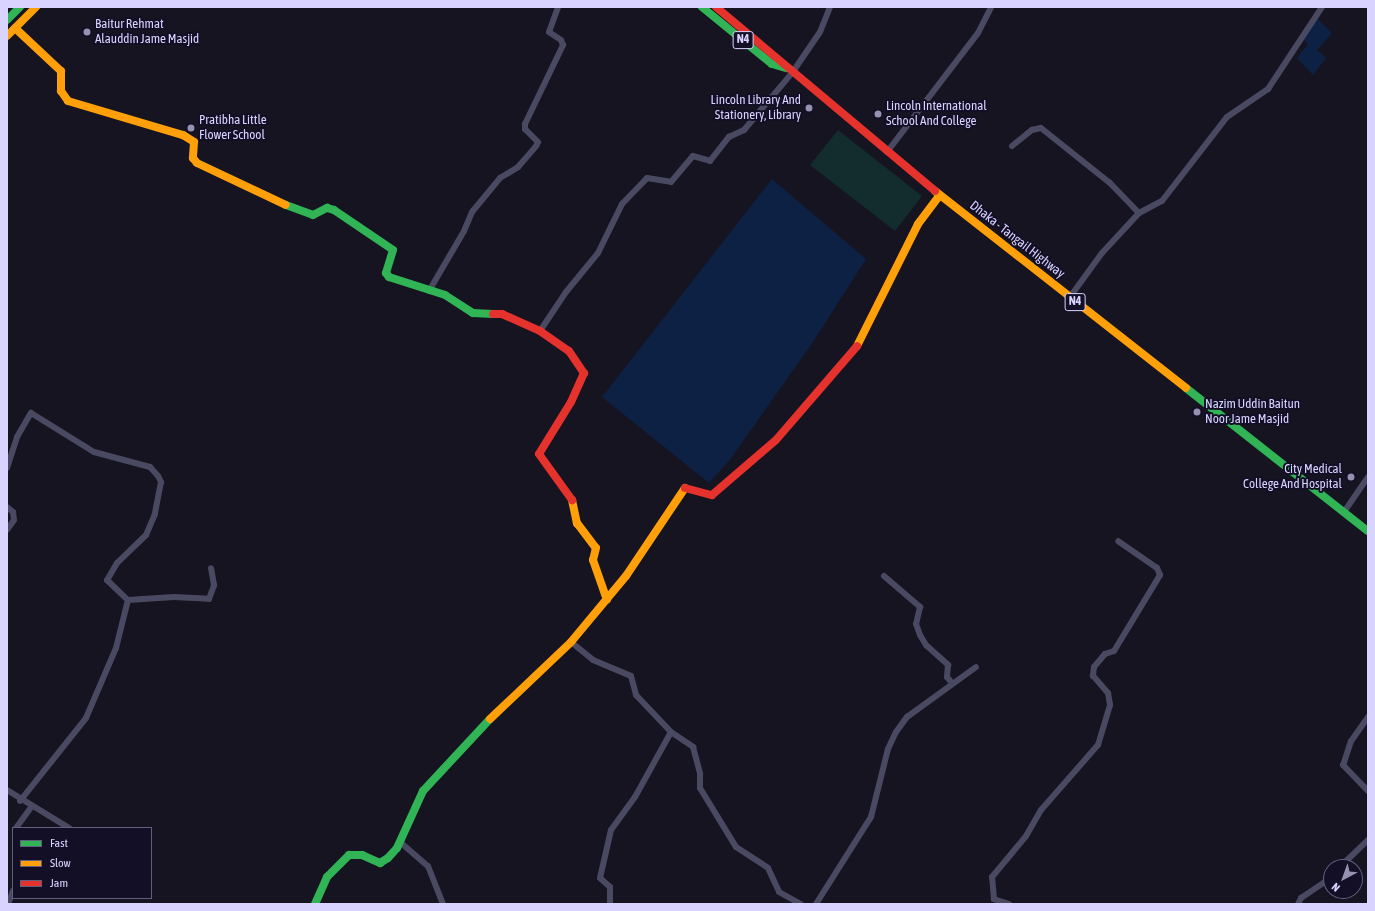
<!DOCTYPE html>
<style>
body{margin:0}
#map{position:relative;width:1375px;height:911px;overflow:hidden;background:#161421;font-family:"Asap Condensed",sans-serif}
div>[style]{position:absolute}
.green>*{inset:0;background:#132c2d}
.water>*{inset:0;background:#0d2144}
.street>*{height:6px;margin:-3px;padding:0 3px;transform-origin:3px;border-radius:3px;background:#4a4962}
.fast>*{height:8px;margin:-4px;padding:0 4px;transform-origin:4px;border-radius:4px;background:#30b455}
.slow>*{height:8px;margin:-4px;padding:0 4px;transform-origin:4px;border-radius:4px;background:#ff9f0a}
.jam>*{height:8px;margin:-4px;padding:0 4px;transform-origin:4px;border-radius:4px;background:#e5322d}
.dots>*{width:11px;height:11px;translate:-50% -50%;box-sizing:border-box;border:2px solid #130f26;border-radius:50%}
span{translate:-50% -50%;white-space:nowrap;text-align:center;line-height:1.15;-webkit-text-stroke:4px #130f26;paint-order:stroke}
.shield-label span{padding:1px 3px;background:#130f26;border:1px solid;border-radius:3px;-webkit-text-stroke-width:0}
.shield-label{font-size:12px;color:#d9d4ff;font-weight:700}
.poi-label{font-size:13px;color:#d9d4ff}
.left{translate:0 -50%;text-align:left}
.right{translate:-100% -50%;text-align:right}
.street-label{font-size:13px;color:#d9d4ff}
.frame{position:absolute;inset:0;border:8px solid #d9d4ff;pointer-events:none}
.legend{position:absolute;left:12px;top:827px;width:140px;height:72px;box-sizing:border-box;background:#130f26;border:1px solid #625e7d;margin:0;padding:5px 7px;list-style:none;font-size:12px;color:#d9d4ff}
.legend li{display:flex;align-items:center;gap:8px;height:20px}
.legend b{width:20px;border:1px solid #625e7d}
.north{position:absolute;left:1323px;top:859px;width:40px;height:40px;box-sizing:border-box;background:#130f26;border:1px solid #625e7d;border-radius:50%;rotate:221deg;font-size:11px;font-weight:700;line-height:16px;text-align:center;color:#d9d4ff}
.north::after{content:'';display:block;margin:auto;width:14px;height:18px;background:#9591b1;clip-path:polygon(50% 0,100% 100%,50% 72%,0 100%)}
</style>
<div id="map">
<div class="green">
<i style="clip-path:polygon(838px 130px,922px 196px,895px 231px,810px 165px)"></i>
</div>
<div class="water">
<i style="clip-path:polygon(1317px 18px,1332px 33px,1317px 50px,1326px 58px,1313px 75px,1297px 58px,1308px 44px,1303px 39px)"></i>
<i style="clip-path:polygon(772px 179px,866px 259px,813px 342px,729px 461px,709px 483px,602px 397px)"></i>
</div>
<div class="street">
<i style="left:1012px;top:146px;width:26px;rotate:-39deg"></i>
<i style="left:1032px;top:130px;width:9px;rotate:-13deg"></i>
<i style="left:1041px;top:128px;width:88px;rotate:38.6deg"></i>
<i style="left:1110px;top:183px;width:42px;rotate:46deg"></i>
<i style="left:887px;top:152px;width:150px;rotate:-52.6deg"></i>
<i style="left:978px;top:33px;width:29px;rotate:-63deg"></i>
<i style="left:429px;top:291px;width:69px;rotate:-59.7deg"></i>
<i style="left:464px;top:231px;width:21px;rotate:-67deg"></i>
<i style="left:472px;top:212px;width:44px;rotate:-50.5deg"></i>
<i style="left:500px;top:178px;width:21px;rotate:-31deg"></i>
<i style="left:518px;top:167px;width:28px;rotate:-49deg"></i>
<i style="left:536px;top:146px;width:4px;rotate:-63deg"></i>
<i style="left:538px;top:142px;width:18px;rotate:-135deg"></i>
<i style="left:525px;top:129px;width:5px;rotate:-90deg"></i>
<i style="left:525px;top:124px;width:88px;rotate:-64.3deg"></i>
<i style="left:563px;top:45px;width:5px;rotate:-112deg"></i>
<i style="left:561px;top:40px;width:14px;rotate:-146deg"></i>
<i style="left:549px;top:32px;width:27px;rotate:-70deg"></i>
<i style="left:1070px;top:297px;width:54px;rotate:-54deg"></i>
<i style="left:1102px;top:253px;width:54px;rotate:-47.2deg"></i>
<i style="left:1139px;top:213px;width:26px;rotate:-28deg"></i>
<i style="left:1162px;top:201px;width:106px;rotate:-52.3deg"></i>
<i style="left:1227px;top:117px;width:50px;rotate:-34.3deg"></i>
<i style="left:1268px;top:89px;width:98px;rotate:-56.6deg"></i>
<i style="left:540px;top:331px;width:47px;rotate:-56.3deg"></i>
<i style="left:566px;top:292px;width:50px;rotate:-50.6deg"></i>
<i style="left:598px;top:253px;width:55px;rotate:-63.9deg"></i>
<i style="left:622px;top:204px;width:36px;rotate:-46deg"></i>
<i style="left:647px;top:178px;width:24px;rotate:9deg"></i>
<i style="left:671px;top:182px;width:34px;rotate:-50deg"></i>
<i style="left:693px;top:156px;width:18px;rotate:16deg"></i>
<i style="left:710px;top:161px;width:31px;rotate:-52deg"></i>
<i style="left:729px;top:137px;width:17px;rotate:-25deg"></i>
<i style="left:744px;top:130px;width:75px;rotate:-49.9deg"></i>
<i style="left:792px;top:73px;width:50px;rotate:-55.7deg"></i>
<i style="left:820px;top:32px;width:27px;rotate:-68deg"></i>
<i style="left:7px;top:468px;width:33px;rotate:-72deg"></i>
<i style="left:17px;top:437px;width:28px;rotate:-60deg"></i>
<i style="left:31px;top:413px;width:74px;rotate:31.8deg"></i>
<i style="left:94px;top:452px;width:58px;rotate:15deg"></i>
<i style="left:150px;top:467px;width:12px;rotate:48deg"></i>
<i style="left:158px;top:476px;width:7px;rotate:63deg"></i>
<i style="left:161px;top:482px;width:33px;rotate:101deg"></i>
<i style="left:155px;top:514px;width:23px;rotate:113deg"></i>
<i style="left:146px;top:535px;width:40px;rotate:136deg"></i>
<i style="left:117px;top:563px;width:20px;rotate:120deg"></i>
<i style="left:107px;top:580px;width:29px;rotate:44deg"></i>
<i style="left:128px;top:600px;width:46px;rotate:-3.7deg"></i>
<i style="left:174px;top:597px;width:35px;rotate:3deg"></i>
<i style="left:209px;top:599px;width:15px;rotate:-70deg"></i>
<i style="left:214px;top:585px;width:17px;rotate:-100deg"></i>
<i style="left:7px;top:507px;width:8px;rotate:40deg"></i>
<i style="left:13px;top:512px;width:8px;rotate:83deg"></i>
<i style="left:14px;top:520px;width:12px;rotate:125deg"></i>
<i style="left:1344px;top:512px;width:42px;rotate:-55.6deg"></i>
<i style="left:884px;top:576px;width:48px;rotate:40.7deg"></i>
<i style="left:920px;top:607px;width:17px;rotate:103deg"></i>
<i style="left:916px;top:624px;width:12px;rotate:70deg"></i>
<i style="left:920px;top:635px;width:12px;rotate:59deg"></i>
<i style="left:926px;top:645px;width:30px;rotate:42deg"></i>
<i style="left:948px;top:665px;width:12px;rotate:95deg"></i>
<i style="left:947px;top:677px;width:8px;rotate:50deg"></i>
<i style="left:571px;top:642px;width:28px;rotate:39deg"></i>
<i style="left:593px;top:660px;width:41px;rotate:22.8deg"></i>
<i style="left:631px;top:676px;width:20px;rotate:75deg"></i>
<i style="left:636px;top:695px;width:51px;rotate:46.6deg"></i>
<i style="left:671px;top:732px;width:27px;rotate:34deg"></i>
<i style="left:693px;top:747px;width:28px;rotate:75deg"></i>
<i style="left:700px;top:774px;width:14px;rotate:90deg"></i>
<i style="left:700px;top:788px;width:69px;rotate:58.6deg"></i>
<i style="left:736px;top:847px;width:38px;rotate:33deg"></i>
<i style="left:768px;top:868px;width:26px;rotate:65deg"></i>
<i style="left:779px;top:892px;width:25px;rotate:29deg"></i>
<i style="left:1368px;top:717px;width:29px;rotate:125deg"></i>
<i style="left:1351px;top:741px;width:25px;rotate:108deg"></i>
<i style="left:1343px;top:765px;width:36px;rotate:46deg"></i>
<i style="left:7px;top:790px;width:73px;rotate:31.5deg"></i>
<i style="left:20px;top:801px;width:106px;rotate:-51.5deg"></i>
<i style="left:86px;top:718px;width:76px;rotate:-66.8deg"></i>
<i style="left:116px;top:648px;width:49px;rotate:-76deg"></i>
<i style="left:16px;top:828px;width:26px;rotate:-54deg"></i>
<i style="left:400px;top:842px;width:37px;rotate:41deg"></i>
<i style="left:428px;top:866px;width:41px;rotate:68.5deg"></i>
<i style="left:1340px;top:867px;width:39px;rotate:-44deg"></i>
<i style="left:8px;top:904px;width:14px;rotate:-69deg"></i>
<i style="left:610px;top:904px;width:17px;rotate:-90deg"></i>
<i style="left:610px;top:887px;width:13px;rotate:-138deg"></i>
<i style="left:600px;top:878px;width:49px;rotate:-77.1deg"></i>
<i style="left:611px;top:830px;width:41px;rotate:-54deg"></i>
<i style="left:635px;top:797px;width:74px;rotate:-61deg"></i>
<i style="left:816px;top:904px;width:103px;rotate:-57.7deg"></i>
<i style="left:871px;top:817px;width:70px;rotate:-76deg"></i>
<i style="left:888px;top:749px;width:19px;rotate:-65deg"></i>
<i style="left:896px;top:732px;width:19px;rotate:-54deg"></i>
<i style="left:907px;top:717px;width:85px;rotate:-35.9deg"></i>
<i style="left:1009px;top:904px;width:16px;rotate:-162deg"></i>
<i style="left:994px;top:899px;width:22px;rotate:-95deg"></i>
<i style="left:992px;top:877px;width:53px;rotate:-50.3deg"></i>
<i style="left:1026px;top:836px;width:30px;rotate:-60deg"></i>
<i style="left:1041px;top:810px;width:86px;rotate:-48.8deg"></i>
<i style="left:1098px;top:745px;width:42px;rotate:-73.3deg"></i>
<i style="left:1110px;top:705px;width:12px;rotate:-99deg"></i>
<i style="left:1108px;top:693px;width:23px;rotate:-131deg"></i>
<i style="left:1093px;top:676px;width:9px;rotate:-84deg"></i>
<i style="left:1094px;top:667px;width:17px;rotate:-50deg"></i>
<i style="left:1105px;top:654px;width:9px;rotate:-18deg"></i>
<i style="left:1114px;top:651px;width:89px;rotate:-58.8deg"></i>
<i style="left:1160px;top:575px;width:8px;rotate:-113deg"></i>
<i style="left:1157px;top:568px;width:47px;rotate:-145.3deg"></i>
<i style="left:1298px;top:904px;width:7px;rotate:-63deg"></i>
<i style="left:1301px;top:898px;width:36px;rotate:-34deg"></i>
</div>
<div class="fast">
<i style="left:702px;top:7px;width:90px;rotate:39.2deg"></i>
<i style="left:772px;top:64px;width:15px;rotate:16deg"></i>
<i style="left:7px;top:20px;width:18px;rotate:-45deg"></i>
<i style="left:286px;top:205px;width:29px;rotate:20deg"></i>
<i style="left:313px;top:215px;width:16px;rotate:-27deg"></i>
<i style="left:327px;top:208px;width:7px;rotate:16deg"></i>
<i style="left:334px;top:210px;width:71px;rotate:34.1deg"></i>
<i style="left:393px;top:250px;width:24px;rotate:107deg"></i>
<i style="left:386px;top:273px;width:5px;rotate:53deg"></i>
<i style="left:389px;top:277px;width:59px;rotate:17.8deg"></i>
<i style="left:445px;top:295px;width:33px;rotate:33deg"></i>
<i style="left:473px;top:313px;width:20px;rotate:3deg"></i>
<i style="left:1186px;top:388px;width:231px;rotate:38.2deg"></i>
<i style="left:315px;top:904px;width:30px;rotate:-66deg"></i>
<i style="left:327px;top:877px;width:31px;rotate:-45deg"></i>
<i style="left:349px;top:855px;width:13px"></i>
<i style="left:362px;top:855px;width:20px;rotate:24deg"></i>
<i style="left:380px;top:863px;width:9px;rotate:-32deg"></i>
<i style="left:388px;top:858px;width:13px;rotate:-48deg"></i>
<i style="left:397px;top:848px;width:63px;rotate:-65.5deg"></i>
<i style="left:423px;top:791px;width:98px;rotate:-47.1deg"></i>
</div>
<div class="slow">
<i style="left:15px;top:28px;width:63px;rotate:43.1deg"></i>
<i style="left:61px;top:71px;width:20px;rotate:90deg"></i>
<i style="left:61px;top:91px;width:12px;rotate:55deg"></i>
<i style="left:68px;top:101px;width:120px;rotate:16.5deg"></i>
<i style="left:183px;top:135px;width:13px;rotate:32deg"></i>
<i style="left:194px;top:142px;width:16px;rotate:94deg"></i>
<i style="left:193px;top:158px;width:6px;rotate:51deg"></i>
<i style="left:197px;top:163px;width:98px;rotate:25.3deg"></i>
<i style="left:7px;top:36px;width:41px;rotate:-45deg"></i>
<i style="left:935px;top:191px;width:319px;rotate:38.1deg"></i>
<i style="left:857px;top:346px;width:136px;rotate:-63.4deg"></i>
<i style="left:918px;top:224px;width:36px;rotate:-53deg"></i>
<i style="left:572px;top:500px;width:24px;rotate:78deg"></i>
<i style="left:577px;top:523px;width:31px;rotate:53deg"></i>
<i style="left:596px;top:548px;width:12px;rotate:104deg"></i>
<i style="left:593px;top:560px;width:42px;rotate:70.7deg"></i>
<i style="left:490px;top:719px;width:112px;rotate:-43.5deg"></i>
<i style="left:571px;top:642px;width:86px;rotate:-50.2deg"></i>
<i style="left:626px;top:576px;width:106px;rotate:-56.2deg"></i>
</div>
<div class="jam">
<i style="left:716px;top:7px;width:286px;rotate:40deg"></i>
<i style="left:493px;top:314px;width:9px"></i>
<i style="left:502px;top:314px;width:42px;rotate:24.1deg"></i>
<i style="left:540px;top:331px;width:35px;rotate:35deg"></i>
<i style="left:569px;top:351px;width:27px;rotate:56deg"></i>
<i style="left:584px;top:373px;width:32px;rotate:114deg"></i>
<i style="left:571px;top:402px;width:61px;rotate:121.6deg"></i>
<i style="left:539px;top:454px;width:57px;rotate:54.3deg"></i>
<i style="left:685px;top:488px;width:28px;rotate:15deg"></i>
<i style="left:712px;top:495px;width:84px;rotate:-40.7deg"></i>
<i style="left:776px;top:440px;width:124px;rotate:-49.2deg"></i>
</div>
<div class="dots">
<i style="left:87px;top:32px;background:#9591b1"></i>
<i style="left:809px;top:108px;background:#9591b1"></i>
<i style="left:878px;top:114px;background:#9591b1"></i>
<i style="left:191px;top:128px;background:#9591b1"></i>
<i style="left:1197px;top:412px;background:#9591b1"></i>
<i style="left:1351px;top:477px;background:#9591b1"></i>
</div>
<div class="shield-label">
<span style="left:743px;top:40px">N4</span>
<span style="left:1075px;top:302px">N4</span>
</div>
<div class="poi-label">
<span class="left" style="left:95px;top:32px">Baitur Rehmat<br>Alauddin Jame Masjid</span>
<span class="right" style="left:801px;top:108px">Lincoln Library And<br>Stationery, Library</span>
<span class="left" style="left:886px;top:114px">Lincoln International<br>School And College</span>
<span class="left" style="left:199px;top:128px">Pratibha Little<br>Flower School</span>
<span class="left" style="left:1205px;top:412px">Nazim Uddin Baitun<br>Noor Jame Masjid</span>
<span class="right" style="left:1342px;top:477px">City Medical<br>College And Hospital</span>
</div>
<div class="street-label">
<span style="left:1017px;top:240px;rotate:38deg">Dhaka - Tangail Highway</span>
</div>
<div class="frame"></div>
<ul class="legend">
<li><b style="height:5px;background:#30b455"></b>Fast</li>
<li><b style="height:5px;background:#ff9f0a"></b>Slow</li>
<li><b style="height:5px;background:#e5322d"></b>Jam</li>
</ul>
<div class="north">N</div>
</div>
